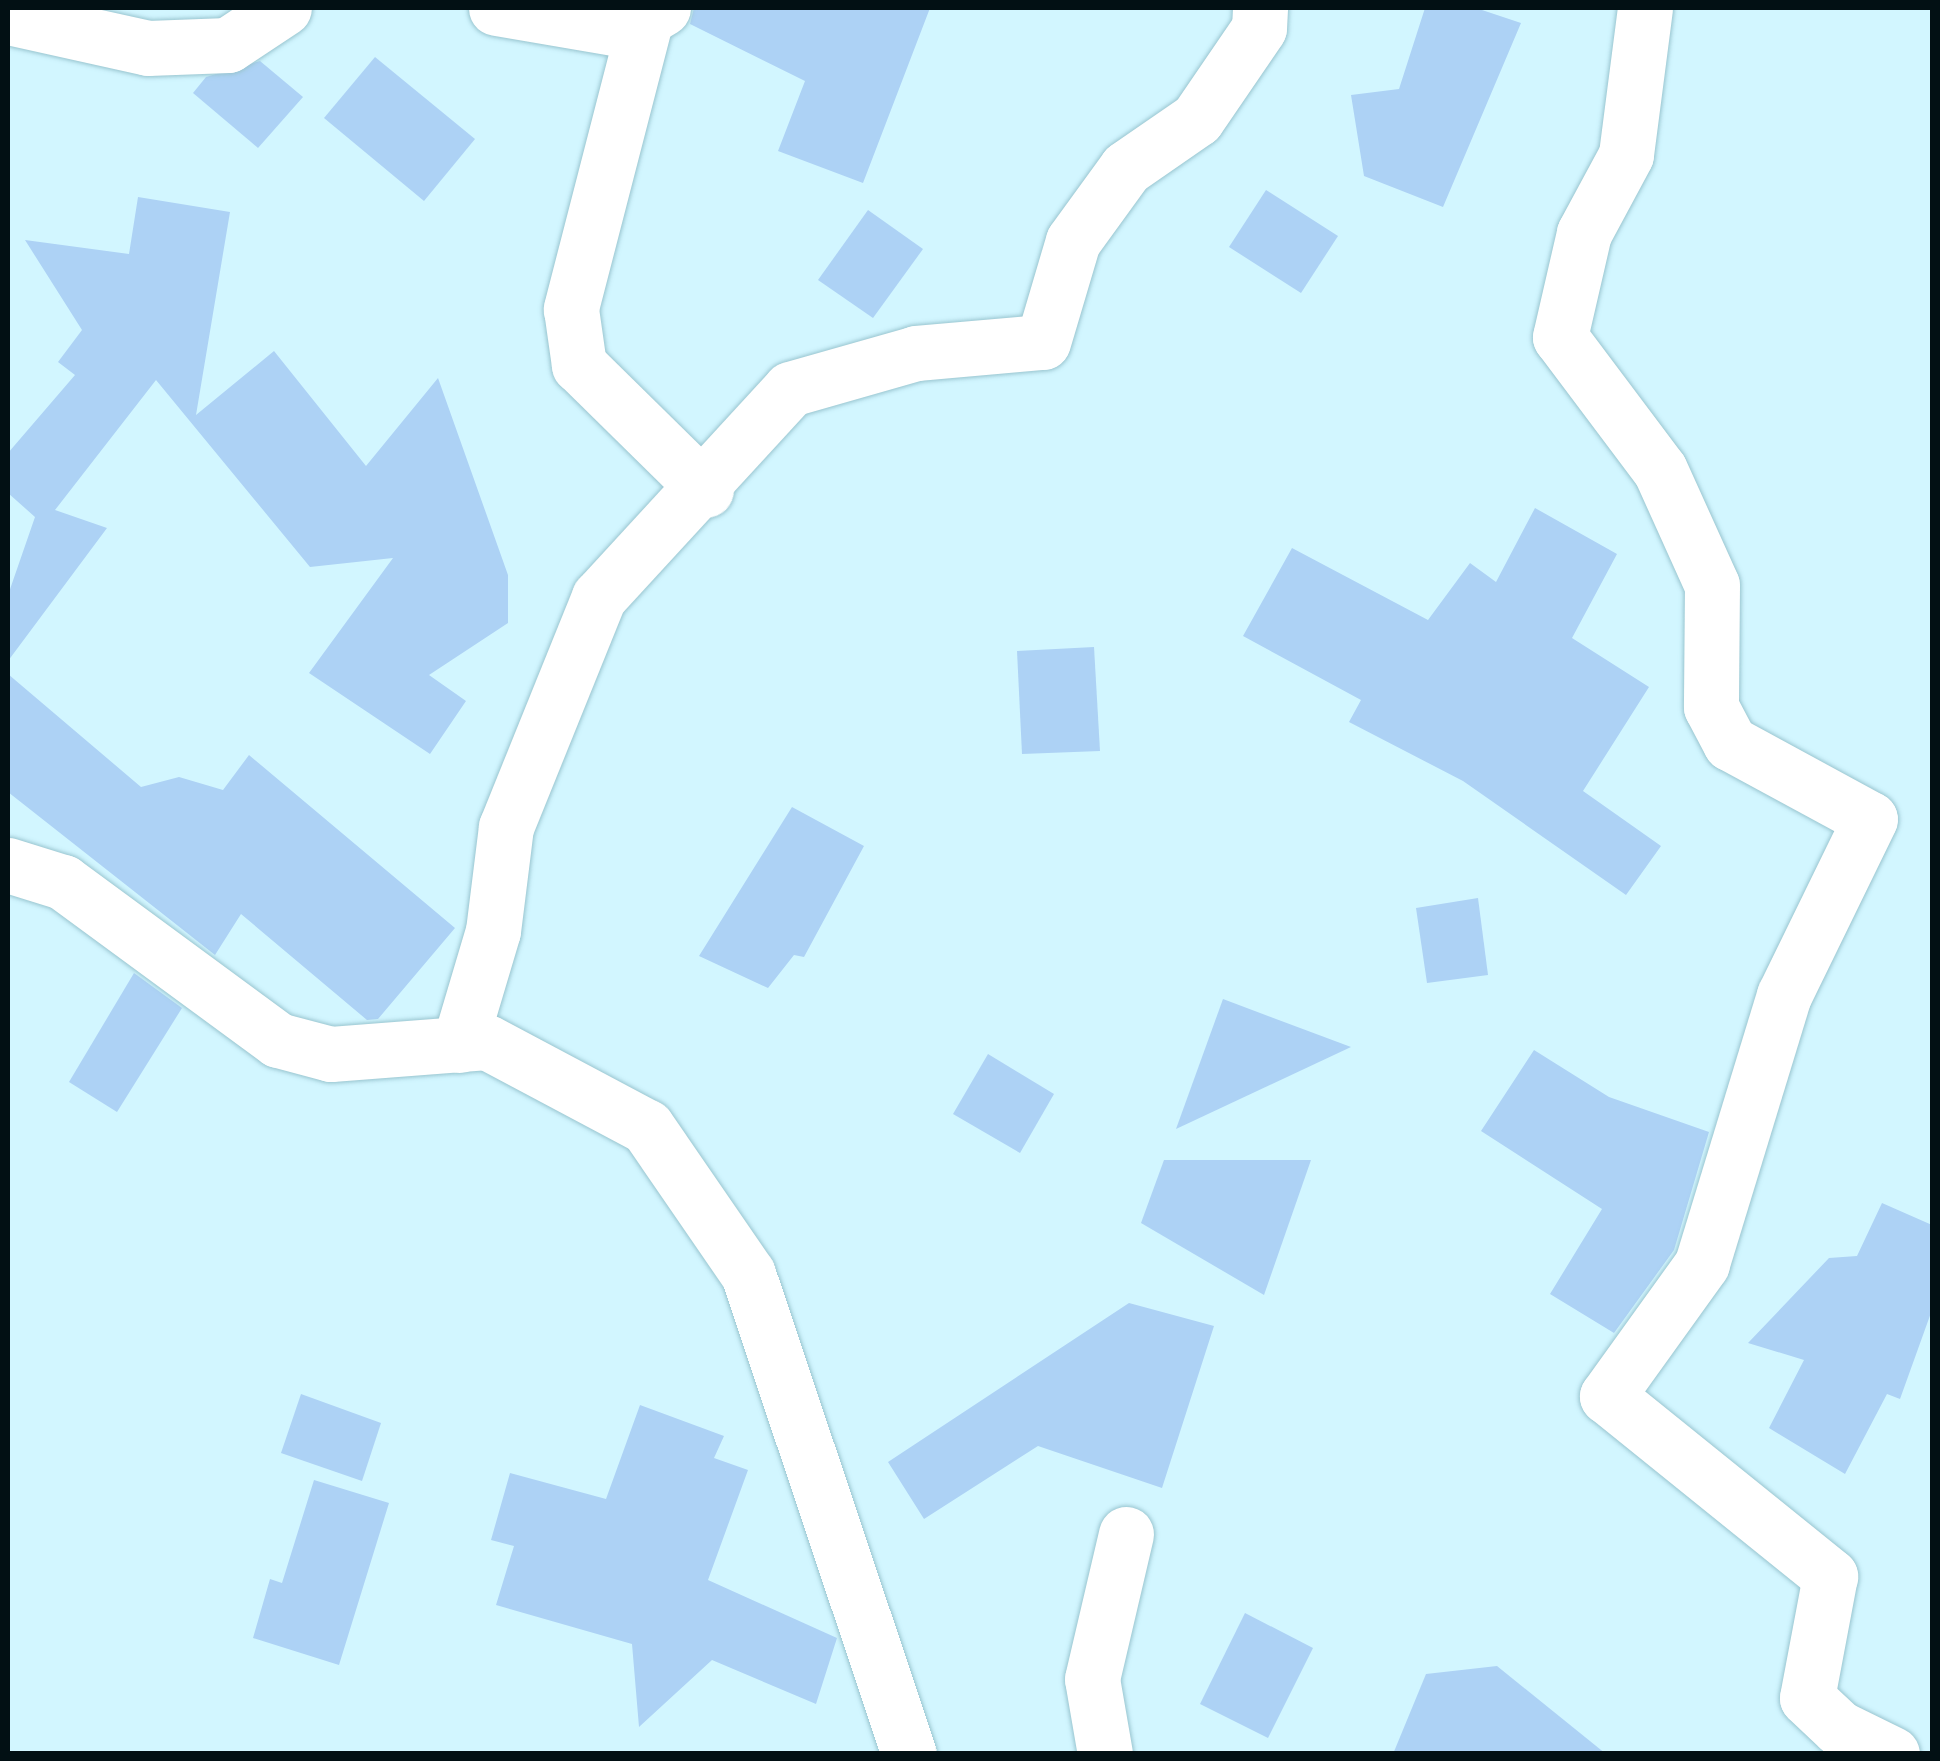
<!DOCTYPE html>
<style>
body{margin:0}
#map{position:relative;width:1940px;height:1761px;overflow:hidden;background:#d2f6ff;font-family:"Archivo Narrow",sans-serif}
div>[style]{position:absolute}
.building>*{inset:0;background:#add2f5}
.roads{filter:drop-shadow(0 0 2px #99c5d0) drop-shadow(0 0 2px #99c5d0)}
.minor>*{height:55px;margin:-27.5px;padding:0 27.5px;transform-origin:27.5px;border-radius:27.5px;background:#fff}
span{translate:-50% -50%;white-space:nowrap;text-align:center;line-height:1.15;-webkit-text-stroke:8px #fcfcfc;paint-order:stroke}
.frame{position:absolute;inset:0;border:10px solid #021014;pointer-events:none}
</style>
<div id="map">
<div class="building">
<i style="clip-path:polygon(694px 8px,930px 8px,863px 183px,778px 151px,805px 81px,690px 24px)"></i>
<i style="clip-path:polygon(1425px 8px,1476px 8px,1521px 23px,1443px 207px,1364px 176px,1351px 95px,1399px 89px)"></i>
<i style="clip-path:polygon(375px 57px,475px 139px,424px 201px,324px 118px)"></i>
<i style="clip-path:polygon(260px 61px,303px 97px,258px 148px,193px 93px,206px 77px)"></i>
<i style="clip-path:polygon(1266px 190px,1338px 236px,1301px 293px,1229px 247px)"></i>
<i style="clip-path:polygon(138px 197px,230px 212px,196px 415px,274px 351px,366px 466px,438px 378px,508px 575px,508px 623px,429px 675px,466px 701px,430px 754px,309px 673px,393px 558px,310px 567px,156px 380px,55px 510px,107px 528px,8px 661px,8px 595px,35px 517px,8px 493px,8px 453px,75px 375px,58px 362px,82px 330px,25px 240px,129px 254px)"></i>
<i style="clip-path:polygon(868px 210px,923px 249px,873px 318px,818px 280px)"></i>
<i style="clip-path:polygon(1535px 508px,1617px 554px,1572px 638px,1649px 687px,1583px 791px,1661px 846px,1626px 895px,1463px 781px,1349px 722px,1361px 700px,1243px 636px,1292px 548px,1428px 620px,1470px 563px,1496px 582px)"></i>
<i style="clip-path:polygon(1094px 647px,1100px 751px,1022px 754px,1017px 651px)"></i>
<i style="clip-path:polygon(8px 674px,141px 787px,179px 777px,223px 790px,249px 755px,455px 928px,378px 1019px,367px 1020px,241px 914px,215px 955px,8px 792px)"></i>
<i style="clip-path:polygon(792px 807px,864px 846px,804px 957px,794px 955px,768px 988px,699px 956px)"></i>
<i style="clip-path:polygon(1478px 898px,1488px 975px,1427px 983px,1416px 908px)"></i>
<i style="clip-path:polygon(134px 973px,182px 1008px,117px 1112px,69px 1082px)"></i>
<i style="clip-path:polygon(1223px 999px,1351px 1047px,1176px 1129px)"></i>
<i style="clip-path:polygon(1534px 1050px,1609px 1097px,1709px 1132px,1674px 1250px,1614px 1333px,1550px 1294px,1602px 1209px,1481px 1131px)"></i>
<i style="clip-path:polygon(988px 1054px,1054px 1094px,1020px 1153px,953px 1114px)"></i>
<i style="clip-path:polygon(1164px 1160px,1311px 1160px,1264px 1295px,1141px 1223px)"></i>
<i style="clip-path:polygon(1882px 1203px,1932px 1225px,1932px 1310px,1900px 1399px,1887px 1394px,1845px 1474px,1769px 1428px,1804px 1360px,1748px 1343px,1829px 1258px,1857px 1256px)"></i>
<i style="clip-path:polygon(1129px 1303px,1214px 1326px,1162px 1488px,1038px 1446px,924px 1519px,888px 1462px)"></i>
<i style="clip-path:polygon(301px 1394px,381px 1423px,362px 1481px,281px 1453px)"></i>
<i style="clip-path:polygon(640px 1405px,724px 1436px,714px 1458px,748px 1470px,708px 1580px,837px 1638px,816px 1704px,712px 1660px,639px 1727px,632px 1644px,496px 1605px,514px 1546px,491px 1540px,510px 1473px,606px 1499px)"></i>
<i style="clip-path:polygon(314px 1480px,389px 1503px,339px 1665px,253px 1638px,270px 1579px,282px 1583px)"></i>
<i style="clip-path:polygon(1245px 1613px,1313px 1648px,1268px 1738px,1200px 1704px)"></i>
<i style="clip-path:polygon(1497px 1666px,1606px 1754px,1393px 1754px,1426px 1674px)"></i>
</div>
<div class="roads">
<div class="minor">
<i style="left:496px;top:8px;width:132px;rotate:9.6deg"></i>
<i style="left:626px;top:30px;width:43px;rotate:-30.7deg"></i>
<i style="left:1645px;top:8px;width:148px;rotate:97.4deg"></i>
<i style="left:1626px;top:155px;width:89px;rotate:118.3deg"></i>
<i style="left:1584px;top:233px;width:107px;rotate:103deg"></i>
<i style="left:1560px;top:337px;width:166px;rotate:53.1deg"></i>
<i style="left:1660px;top:470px;width:126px;rotate:65.7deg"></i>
<i style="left:1712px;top:585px;width:122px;rotate:90.5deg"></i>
<i style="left:1711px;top:707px;width:41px;rotate:62.2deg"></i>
<i style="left:1730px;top:743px;width:159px;rotate:28.5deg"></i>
<i style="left:1870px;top:819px;width:196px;rotate:116deg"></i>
<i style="left:1784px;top:995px;width:281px;rotate:107deg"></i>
<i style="left:1702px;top:1264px;width:163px;rotate:125.7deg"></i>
<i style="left:1607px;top:1396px;width:287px;rotate:38.9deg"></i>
<i style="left:1830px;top:1576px;width:124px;rotate:100.7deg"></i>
<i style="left:1807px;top:1698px;width:44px;rotate:43.2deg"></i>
<i style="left:1839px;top:1728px;width:59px;rotate:26.1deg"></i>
<i style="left:8px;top:17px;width:143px;rotate:12.5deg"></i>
<i style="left:148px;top:48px;width:80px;rotate:-2.1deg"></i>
<i style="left:228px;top:45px;width:67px;rotate:-33.5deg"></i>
<i style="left:646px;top:18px;width:301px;rotate:104.5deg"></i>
<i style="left:571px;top:309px;width:57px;rotate:81.9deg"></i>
<i style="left:579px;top:365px;width:178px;rotate:44.5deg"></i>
<i style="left:8px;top:865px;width:58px;rotate:17.2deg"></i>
<i style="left:63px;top:882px;width:267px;rotate:36.3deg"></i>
<i style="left:278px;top:1040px;width:55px;rotate:14.8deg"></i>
<i style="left:331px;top:1054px;width:156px;rotate:-4.4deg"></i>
<i style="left:487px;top:1042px;width:181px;rotate:28deg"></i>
<i style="left:647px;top:1127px;width:178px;rotate:55.5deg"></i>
<i style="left:748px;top:1274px;width:506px;rotate:71.46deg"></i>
<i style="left:459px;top:1045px;width:119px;rotate:-73.4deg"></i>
<i style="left:493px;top:931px;width:105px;rotate:-82.9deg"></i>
<i style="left:506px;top:827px;width:248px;rotate:-68deg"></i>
<i style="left:599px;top:597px;width:282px;rotate:-47.4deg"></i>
<i style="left:790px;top:389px;width:131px;rotate:-15.9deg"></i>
<i style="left:916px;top:353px;width:127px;rotate:-5deg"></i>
<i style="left:1043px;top:342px;width:105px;rotate:-73.5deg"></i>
<i style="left:1073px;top:241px;width:90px;rotate:-54deg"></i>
<i style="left:1126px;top:168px;width:86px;rotate:-34.6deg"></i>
<i style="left:1197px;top:119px;width:110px;rotate:-55.7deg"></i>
<i style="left:1259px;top:28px;width:20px;rotate:-87deg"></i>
<i style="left:1105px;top:1754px;width:76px;rotate:-99.8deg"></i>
<i style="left:1092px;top:1679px;width:149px;rotate:-76.8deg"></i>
</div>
</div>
<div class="frame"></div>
</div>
